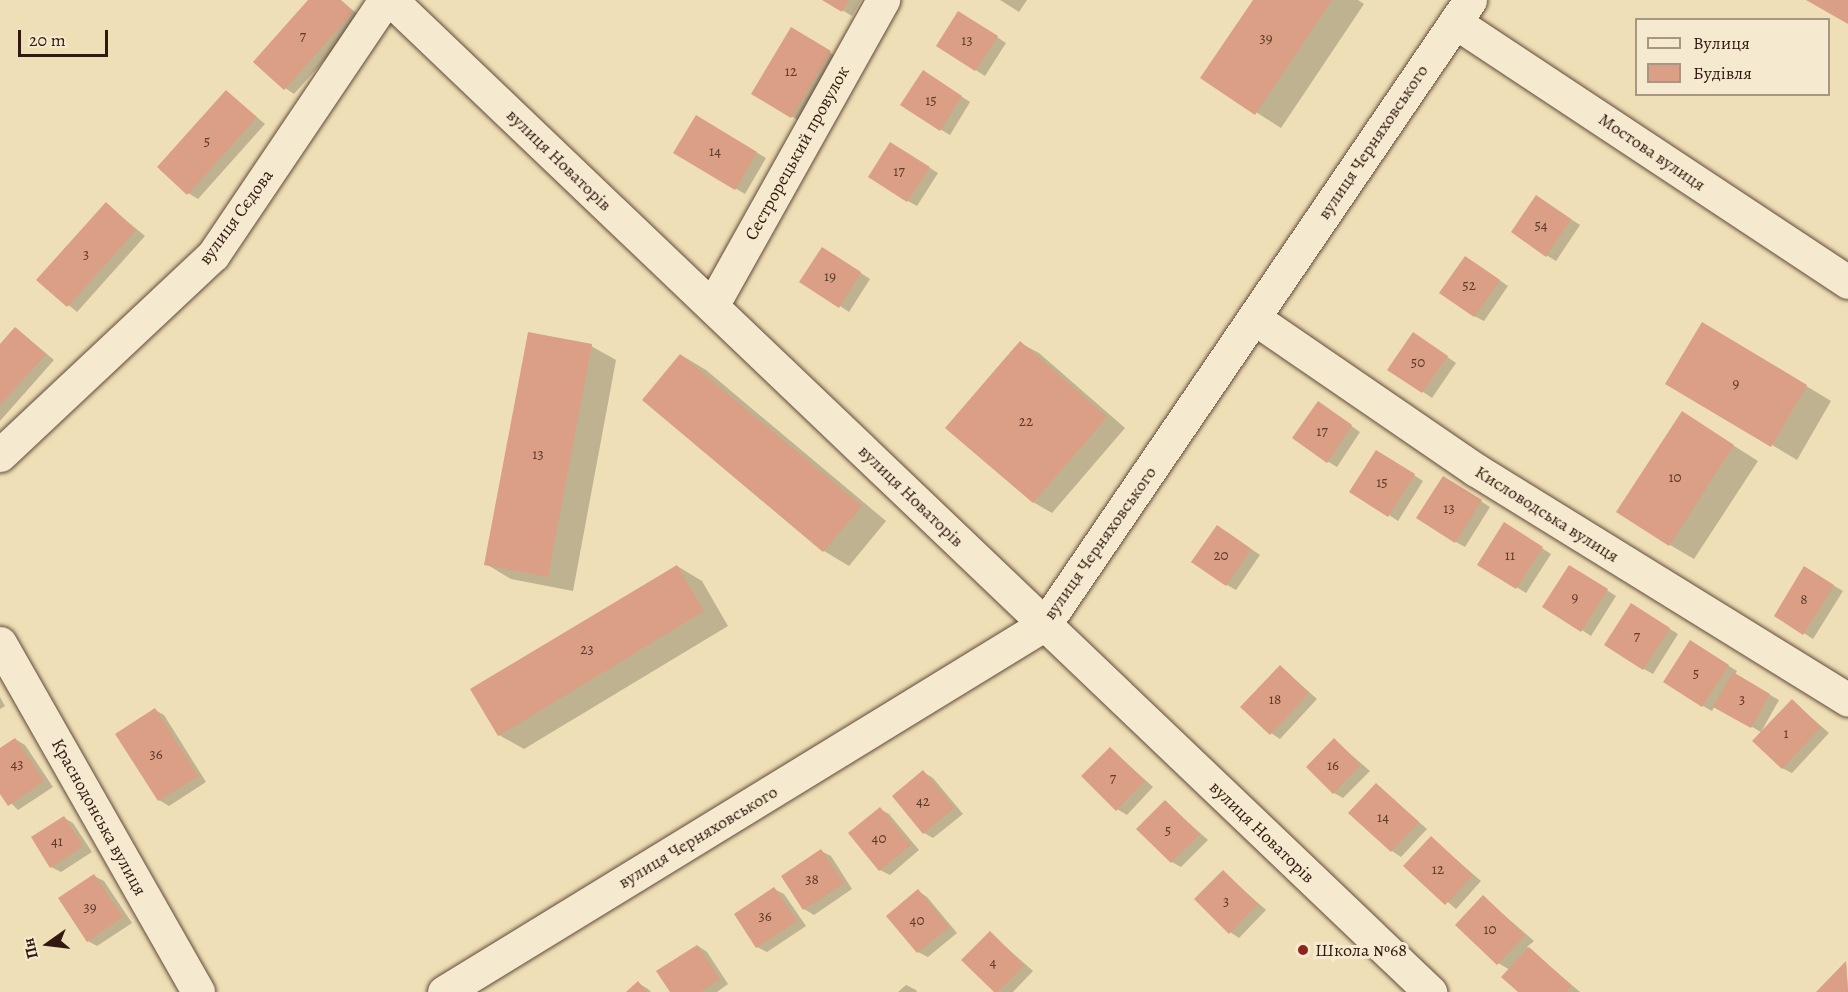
<!DOCTYPE html>
<meta charset="utf-8">
<style>
body{margin:0}
#map{position:relative;width:1848px;height:992px;overflow:hidden;background:#efdfb6;font-family:Alegreya,serif}
div>[style]{position:absolute}
.shadow>*{inset:0;background:#0003}
.building>*{inset:0;background:#da9f84}
.roads{filter:drop-shadow(0 0 2px #614a39) drop-shadow(0 0 2px #614a39)}
.minor>*{height:33px;margin:-16.5px;padding:0 16.5px;transform-origin:16.5px;border-radius:16.5px;background:#f5ead0}
.dots>*{width:16px;height:16px;translate:-50% -50%;box-sizing:border-box;border:3px solid #f5ead0;border-radius:50%}
span{translate:-50% -50%;white-space:nowrap;text-align:center;line-height:1.15;-webkit-text-stroke:6px #f5ead0;paint-order:stroke}
.number-label{font-size:15px;color:#5c3a2c}
.number-label span{-webkit-text-stroke-width:0}
.street-label{font-size:18px;color:#32190f}
.poi-label{font-size:18px;color:#32190f}
.left{translate:0 -50%;text-align:left}
.legend{position:absolute;left:1635px;top:18px;width:195px;height:78px;box-sizing:border-box;background:#f5ead0;border:2px solid #a79683;margin:0;padding:8px 10px;list-style:none;font-size:18px;color:#32190f}
.legend li{display:flex;align-items:center;gap:12px;height:30px}
.legend b{width:30px;border:2px solid #a79683}
.north{position:absolute;left:18px;top:914px;width:60px;height:60px;-webkit-text-stroke:4px #f5ead0;paint-order:stroke;rotate:256deg;font-size:16px;font-weight:700;line-height:24px;text-align:center;color:#32190f}
.north::after{content:'';display:block;margin:auto;width:21px;height:27px;background:#32190f;clip-path:polygon(50% 0,100% 100%,50% 72%,0 100%)}
.scale{position:absolute;left:18px;top:30px;width:90px;height:27px;box-sizing:border-box;border:3px solid #32190f;border-top:0;padding-left:8px;font-size:18px;line-height:21px;white-space:nowrap;color:#32190f;-webkit-text-stroke:4px #f5ead0;paint-order:stroke}
</style>
<div id="map">
<div class="shadow">
<i style="clip-path:polygon(311px 0,341px 0,362px 18px,294px 94px,285px 88px)"></i>
<i style="clip-path:polygon(825px 0,861px 0,852px 16px)"></i>
<i style="clip-path:polygon(1000px 0,1027px 0,1019px 12px)"></i>
<i style="clip-path:polygon(1255px 0,1358px 0,1364px 4px,1281px 128px,1202px 78px)"></i>
<i style="clip-path:polygon(968px 18px,1006px 43px,985px 76px,938px 46px)"></i>
<i style="clip-path:polygon(792px 29px,839px 58px,801px 122px,753px 93px)"></i>
<i style="clip-path:polygon(933px 78px,970px 102px,950px 135px,940px 129px)"></i>
<i style="clip-path:polygon(226px 91px,265px 124px,198px 199px,188px 193px)"></i>
<i style="clip-path:polygon(696px 117px,766px 158px,745px 194px,676px 153px)"></i>
<i style="clip-path:polygon(900px 149px,938px 173px,917px 206px,908px 201px)"></i>
<i style="clip-path:polygon(1546px 203px,1580px 225px,1556px 261px,1546px 255px)"></i>
<i style="clip-path:polygon(106px 204px,145px 236px,77px 312px,38px 280px)"></i>
<i style="clip-path:polygon(832px 254px,870px 279px,849px 312px,840px 306px)"></i>
<i style="clip-path:polygon(1475px 263px,1508px 286px,1484px 321px,1474px 316px)"></i>
<i style="clip-path:polygon(16px 328px,54px 360px,0 421px,0 346px)"></i>
<i style="clip-path:polygon(1727px 338px,1831px 401px,1797px 460px,1772px 445px)"></i>
<i style="clip-path:polygon(1423px 340px,1456px 363px,1432px 398px,1389px 369px)"></i>
<i style="clip-path:polygon(1020px 343px,1039px 353px,1125px 428px,1052px 513px,1033px 502px)"></i>
<i style="clip-path:polygon(591px 346px,616px 360px,573px 591px,511px 579px,486px 564px)"></i>
<i style="clip-path:polygon(681px 355px,706px 370px,886px 521px,849px 566px,824px 551px,644px 400px)"></i>
<i style="clip-path:polygon(1327px 409px,1360px 432px,1337px 467px,1327px 461px)"></i>
<i style="clip-path:polygon(1682px 413px,1758px 461px,1694px 559px,1670px 545px)"></i>
<i style="clip-path:polygon(1386px 457px,1423px 481px,1398px 521px,1389px 515px)"></i>
<i style="clip-path:polygon(1453px 483px,1490px 507px,1465px 547px,1456px 542px)"></i>
<i style="clip-path:polygon(1514px 530px,1551px 554px,1526px 593px,1480px 564px)"></i>
<i style="clip-path:polygon(1227px 532px,1260px 555px,1236px 590px,1227px 585px)"></i>
<i style="clip-path:polygon(677px 566px,702px 581px,728px 626px,524px 749px,499px 735px)"></i>
<i style="clip-path:polygon(1804px 568px,1843px 591px,1813px 639px,1776px 615px)"></i>
<i style="clip-path:polygon(1579px 572px,1616px 596px,1591px 636px,1582px 630px)"></i>
<i style="clip-path:polygon(1641px 611px,1678px 634px,1653px 674px,1644px 669px)"></i>
<i style="clip-path:polygon(1699px 647px,1737px 671px,1735px 675px,1779px 700px,1761px 732px,1715px 706px,1712px 711px,1703px 706px)"></i>
<i style="clip-path:polygon(1280px 666px,1317px 699px,1280px 739px,1271px 733px)"></i>
<i style="clip-path:polygon(0 697px,5px 706px,0 709px)"></i>
<i style="clip-path:polygon(1792px 701px,1829px 733px,1792px 773px,1782px 768px)"></i>
<i style="clip-path:polygon(155px 710px,164px 715px,206px 782px,169px 806px,159px 800px,117px 734px)"></i>
<i style="clip-path:polygon(15px 739px,25px 745px,53px 787px,18px 810px,0 792px,0 750px)"></i>
<i style="clip-path:polygon(1334px 740px,1370px 771px,1343px 798px,1334px 793px)"></i>
<i style="clip-path:polygon(1111px 749px,1153px 787px,1127px 815px,1117px 809px)"></i>
<i style="clip-path:polygon(923px 772px,933px 778px,963px 814px,933px 838px,924px 833px)"></i>
<i style="clip-path:polygon(1376px 785px,1427px 829px,1401px 857px,1392px 851px)"></i>
<i style="clip-path:polygon(1165px 802px,1208px 840px,1181px 867px,1172px 862px)"></i>
<i style="clip-path:polygon(880px 809px,889px 814px,919px 850px,890px 875px,880px 870px)"></i>
<i style="clip-path:polygon(64px 818px,73px 823px,92px 852px,61px 872px,51px 867px)"></i>
<i style="clip-path:polygon(1431px 838px,1481px 881px,1456px 909px,1406px 866px)"></i>
<i style="clip-path:polygon(821px 851px,831px 856px,852px 889px,814px 915px,804px 909px,783px 876px)"></i>
<i style="clip-path:polygon(1223px 872px,1266px 910px,1239px 938px,1230px 932px)"></i>
<i style="clip-path:polygon(94px 876px,104px 881px,132px 923px,97px 946px,88px 941px)"></i>
<i style="clip-path:polygon(774px 889px,784px 894px,806px 926px,767px 952px,757px 947px)"></i>
<i style="clip-path:polygon(918px 891px,927px 897px,957px 933px,928px 957px,918px 952px,888px 916px)"></i>
<i style="clip-path:polygon(1483px 897px,1534px 941px,1527px 947px,1580px 992px,1520px 992px,1510px 970px,1498px 963px)"></i>
<i style="clip-path:polygon(990px 933px,1033px 971px,1013px 992px,996px 992px)"></i>
<i style="clip-path:polygon(698px 946px,707px 952px,728px 984px,717px 992px,672px 992px)"></i>
<i style="clip-path:polygon(1846px 963px,1848px 992px,1818px 992px)"></i>
<i style="clip-path:polygon(638px 983px,648px 989px,651px 992px,628px 992px)"></i>
<i style="clip-path:polygon(906px 985px,916px 990px,917px 992px,898px 992px)"></i>
</div>
<div class="building">
<i style="clip-path:polygon(308px 0,340px 0,353px 12px,284px 90px,253px 62px)"></i>
<i style="clip-path:polygon(822px 0,849px 0,842px 12px)"></i>
<i style="clip-path:polygon(1253px 0,1332px 0,1255px 115px,1200px 78px)"></i>
<i style="clip-path:polygon(1806px 0,1848px 0,1848px 24px)"></i>
<i style="clip-path:polygon(958px 11px,998px 36px,975px 71px,936px 46px)"></i>
<i style="clip-path:polygon(791px 27px,831px 51px,791px 118px,751px 94px)"></i>
<i style="clip-path:polygon(923px 70px,962px 96px,940px 131px,900px 105px)"></i>
<i style="clip-path:polygon(226px 90px,257px 117px,187px 195px,157px 167px)"></i>
<i style="clip-path:polygon(696px 115px,757px 152px,735px 190px,673px 153px)"></i>
<i style="clip-path:polygon(890px 142px,930px 167px,907px 202px,868px 177px)"></i>
<i style="clip-path:polygon(1536px 195px,1571px 219px,1546px 257px,1511px 232px)"></i>
<i style="clip-path:polygon(106px 202px,136px 230px,67px 307px,36px 280px)"></i>
<i style="clip-path:polygon(822px 247px,861px 272px,839px 308px,799px 282px)"></i>
<i style="clip-path:polygon(1465px 256px,1500px 280px,1474px 317px,1439px 293px)"></i>
<i style="clip-path:polygon(1702px 322px,1807px 385px,1771px 447px,1665px 384px)"></i>
<i style="clip-path:polygon(15px 327px,46px 354px,0 405px,0 344px)"></i>
<i style="clip-path:polygon(528px 332px,592px 344px,548px 577px,484px 565px)"></i>
<i style="clip-path:polygon(1413px 332px,1448px 356px,1422px 393px,1387px 370px)"></i>
<i style="clip-path:polygon(1020px 341px,1107px 417px,1033px 503px,945px 428px)"></i>
<i style="clip-path:polygon(680px 354px,862px 506px,823px 552px,642px 400px)"></i>
<i style="clip-path:polygon(1318px 401px,1352px 425px,1327px 463px,1292px 438px)"></i>
<i style="clip-path:polygon(1682px 411px,1734px 445px,1669px 546px,1616px 512px)"></i>
<i style="clip-path:polygon(1376px 450px,1415px 474px,1388px 517px,1349px 492px)"></i>
<i style="clip-path:polygon(1443px 476px,1482px 500px,1455px 543px,1416px 518px)"></i>
<i style="clip-path:polygon(1504px 522px,1543px 547px,1516px 589px,1477px 565px)"></i>
<i style="clip-path:polygon(1217px 525px,1251px 549px,1226px 586px,1191px 562px)"></i>
<i style="clip-path:polygon(677px 565px,704px 611px,498px 736px,470px 689px)"></i>
<i style="clip-path:polygon(1569px 565px,1608px 589px,1581px 632px,1542px 607px)"></i>
<i style="clip-path:polygon(1804px 566px,1834px 585px,1803px 635px,1774px 616px)"></i>
<i style="clip-path:polygon(1631px 603px,1670px 628px,1643px 670px,1604px 645px)"></i>
<i style="clip-path:polygon(1690px 640px,1729px 665px,1702px 707px,1663px 682px)"></i>
<i style="clip-path:polygon(1280px 665px,1309px 693px,1270px 735px,1240px 707px)"></i>
<i style="clip-path:polygon(1733px 672px,1770px 694px,1751px 728px,1713px 707px)"></i>
<i style="clip-path:polygon(1792px 699px,1821px 727px,1782px 769px,1752px 741px)"></i>
<i style="clip-path:polygon(155px 708px,198px 776px,158px 801px,115px 734px)"></i>
<i style="clip-path:polygon(15px 738px,44px 781px,8px 806px,0 794px,0 748px)"></i>
<i style="clip-path:polygon(1334px 738px,1361px 765px,1333px 794px,1306px 767px)"></i>
<i style="clip-path:polygon(1110px 747px,1145px 781px,1116px 811px,1081px 776px)"></i>
<i style="clip-path:polygon(923px 770px,954px 808px,923px 834px,892px 796px)"></i>
<i style="clip-path:polygon(1376px 783px,1419px 822px,1391px 852px,1348px 813px)"></i>
<i style="clip-path:polygon(1165px 800px,1200px 834px,1171px 863px,1136px 829px)"></i>
<i style="clip-path:polygon(880px 807px,911px 845px,879px 871px,848px 833px)"></i>
<i style="clip-path:polygon(64px 816px,83px 846px,50px 868px,31px 837px)"></i>
<i style="clip-path:polygon(1431px 836px,1473px 875px,1445px 905px,1403px 866px)"></i>
<i style="clip-path:polygon(821px 849px,844px 883px,803px 910px,781px 876px)"></i>
<i style="clip-path:polygon(1223px 870px,1258px 904px,1229px 934px,1194px 899px)"></i>
<i style="clip-path:polygon(94px 874px,123px 917px,87px 942px,58px 898px)"></i>
<i style="clip-path:polygon(774px 887px,797px 921px,756px 948px,734px 914px)"></i>
<i style="clip-path:polygon(918px 889px,949px 927px,917px 953px,886px 916px)"></i>
<i style="clip-path:polygon(1483px 895px,1525px 935px,1497px 965px,1455px 925px)"></i>
<i style="clip-path:polygon(990px 931px,1024px 965px,998px 992px,994px 992px,961px 960px)"></i>
<i style="clip-path:polygon(697px 945px,720px 979px,700px 992px,670px 992px,656px 971px)"></i>
<i style="clip-path:polygon(1529px 947px,1572px 986px,1566px 992px,1518px 992px,1501px 977px)"></i>
<i style="clip-path:polygon(1846px 961px,1848px 992px,1816px 992px)"></i>
<i style="clip-path:polygon(638px 981px,647px 992px,626px 992px)"></i>
</div>
<div class="roads">
<div class="minor">
<i style="left:391px;top:0;width:1437px;rotate:43.67deg"></i>
<i style="left:1455px;top:22px;width:471px;rotate:33.5deg"></i>
<i style="left:712px;top:306px;width:351px;rotate:-60.8deg"></i>
<i style="left:1254px;top:318px;width:269px;rotate:34.4deg"></i>
<i style="left:1476px;top:470px;width:437px;rotate:31.7deg"></i>
<i style="left:0;top:455px;width:292px;rotate:-43.2deg"></i>
<i style="left:213px;top:255px;width:308px;rotate:-56deg"></i>
<i style="left:0;top:643px;width:401px;rotate:60.4deg"></i>
<i style="left:444px;top:992px;width:705px;rotate:-31.48deg"></i>
<i style="left:1045px;top:624px;width:755px;rotate:-55.74deg"></i>
</div>
</div>
<div class="dots">
<i style="left:1303px;top:950px;background:#8f2418"></i>
</div>
<div class="number-label">
<span style="left:303px;top:37px">7</span>
<span style="left:1266px;top:39px">39</span>
<span style="left:967px;top:41px">13</span>
<span style="left:791px;top:72px">12</span>
<span style="left:931px;top:101px">15</span>
<span style="left:207px;top:142px">5</span>
<span style="left:715px;top:152px">14</span>
<span style="left:899px;top:172px">17</span>
<span style="left:1541px;top:226px">54</span>
<span style="left:86px;top:255px">3</span>
<span style="left:830px;top:277px">19</span>
<span style="left:1469px;top:286px">52</span>
<span style="left:1418px;top:363px">50</span>
<span style="left:1736px;top:384px">9</span>
<span style="left:1026px;top:422px">22</span>
<span style="left:1322px;top:432px">17</span>
<span style="left:538px;top:455px">13</span>
<span style="left:1675px;top:478px">10</span>
<span style="left:1382px;top:483px">15</span>
<span style="left:1449px;top:509px">13</span>
<span style="left:1221px;top:556px">20</span>
<span style="left:1510px;top:556px">11</span>
<span style="left:1575px;top:598px">9</span>
<span style="left:1804px;top:600px">8</span>
<span style="left:1637px;top:637px">7</span>
<span style="left:587px;top:650px">23</span>
<span style="left:1696px;top:674px">5</span>
<span style="left:1275px;top:700px">18</span>
<span style="left:1742px;top:700px">3</span>
<span style="left:1786px;top:734px">1</span>
<span style="left:156px;top:755px">36</span>
<span style="left:17px;top:765px">43</span>
<span style="left:1333px;top:766px">16</span>
<span style="left:1113px;top:779px">7</span>
<span style="left:923px;top:802px">42</span>
<span style="left:1383px;top:818px">14</span>
<span style="left:1168px;top:831px">5</span>
<span style="left:879px;top:839px">40</span>
<span style="left:57px;top:842px">41</span>
<span style="left:1438px;top:870px">12</span>
<span style="left:812px;top:880px">38</span>
<span style="left:1226px;top:902px">3</span>
<span style="left:90px;top:908px">39</span>
<span style="left:765px;top:917px">36</span>
<span style="left:917px;top:921px">40</span>
<span style="left:1490px;top:930px">10</span>
<span style="left:993px;top:963px">4</span>
</div>
<div class="street-label">
<span style="left:1373px;top:142px;rotate:-56deg">вулиця Черняховського</span>
<span style="left:1652px;top:152px;rotate:34deg">Мостова вулиця</span>
<span style="left:797px;top:153px;rotate:-61deg">Сестрорецький провулок</span>
<span style="left:559px;top:160px;rotate:44deg">вулиця Новаторів</span>
<span style="left:236px;top:217px;rotate:-54deg">вулиця Сєдова</span>
<span style="left:911px;top:496px;rotate:44deg">вулиця Новаторів</span>
<span style="left:1547px;top:514px;rotate:32deg">Кисловодська вулиця</span>
<span style="left:1100px;top:543px;rotate:-55deg">вулиця Черняховського</span>
<span style="left:99px;top:817px;rotate:61deg">Краснодонська вулиця</span>
<span style="left:1262px;top:832px;rotate:44deg">вулиця Новаторів</span>
<span style="left:698px;top:837px;rotate:-31deg">вулиця Черняховського</span>
</div>
<div class="poi-label">
<span class="left" style="left:1315px;top:950px">Школа №68</span>
</div>
<ul class="legend">
<li><b style="height:8px;background:#f5ead0"></b>Вулиця</li>
<li><b style="height:16px;background:#da9f84"></b>Будівля</li>
</ul>
<div class="north">Пн</div>
<div class="scale">20 m</div>
</div>
